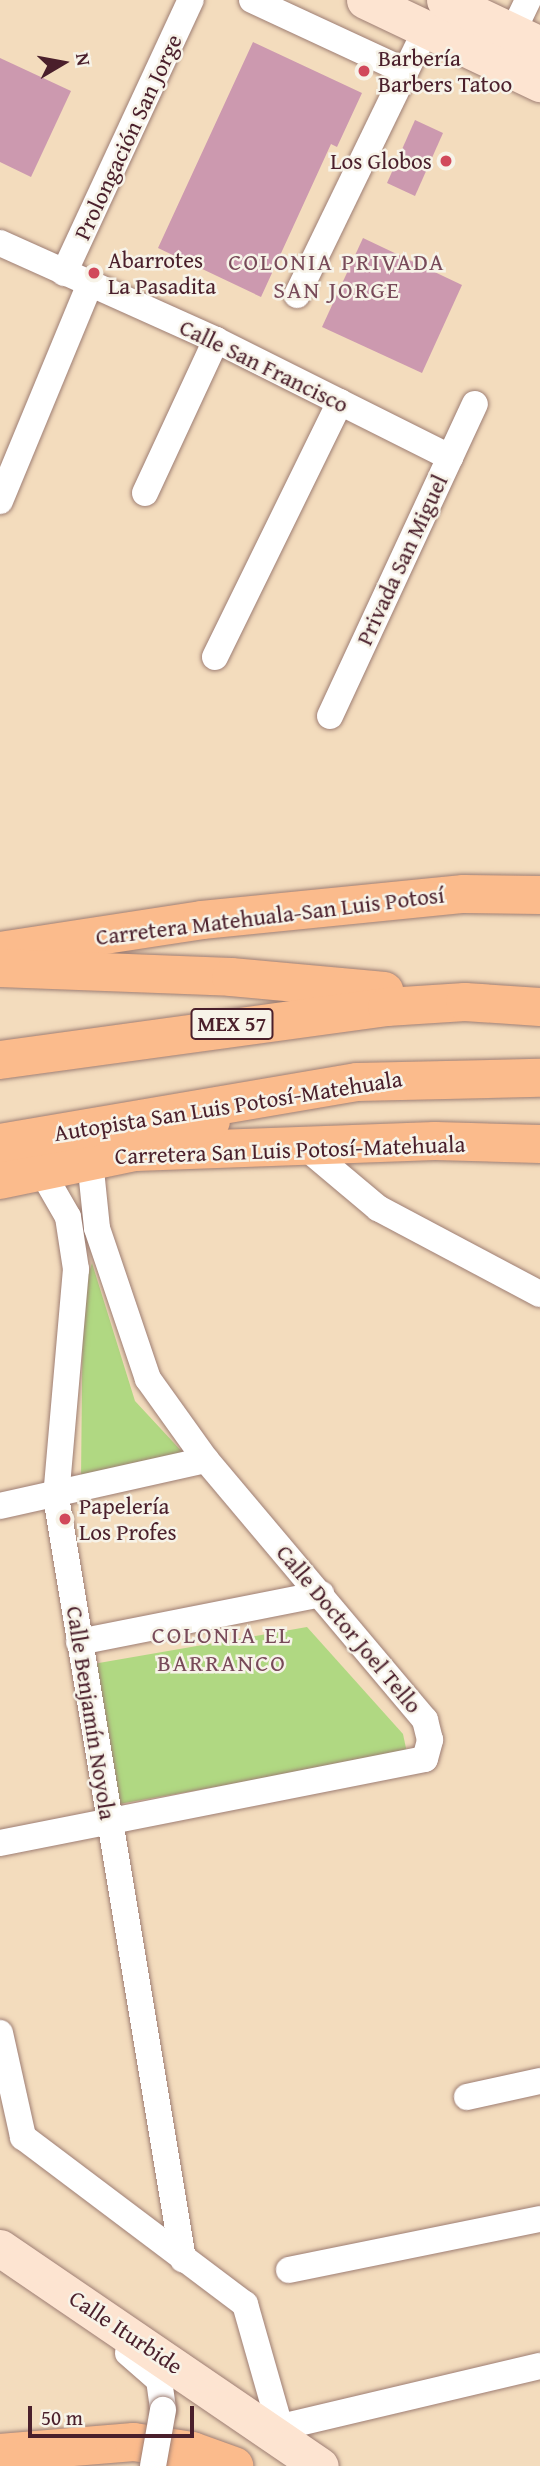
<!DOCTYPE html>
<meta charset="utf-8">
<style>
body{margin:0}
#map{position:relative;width:540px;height:2466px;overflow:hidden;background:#f3dcbd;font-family:"Gentium Book Plus",serif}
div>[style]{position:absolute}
.green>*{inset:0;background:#b0d882}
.building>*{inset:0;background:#cc99af}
.roads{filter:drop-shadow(0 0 2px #9e7e74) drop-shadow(0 0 2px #9e7e74)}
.street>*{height:26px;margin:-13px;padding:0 13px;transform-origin:13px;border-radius:13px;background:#fff}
.secondary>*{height:37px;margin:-18.5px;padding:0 18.5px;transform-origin:18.5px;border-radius:18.5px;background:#fde4d1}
.primary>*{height:38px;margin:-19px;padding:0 19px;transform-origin:19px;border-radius:19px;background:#fbbb8c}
.highway>*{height:38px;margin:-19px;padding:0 19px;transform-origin:19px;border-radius:19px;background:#fbbb8c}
.bridges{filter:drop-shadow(0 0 2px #9e7e74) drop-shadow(0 0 2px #9e7e74)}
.street-bridge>*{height:26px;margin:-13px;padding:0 13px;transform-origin:13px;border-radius:13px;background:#fff}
.dots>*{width:19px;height:19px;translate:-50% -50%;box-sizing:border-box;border:4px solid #f7f3e8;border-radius:50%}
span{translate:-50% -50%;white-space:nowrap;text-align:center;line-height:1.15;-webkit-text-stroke:5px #f7f3e8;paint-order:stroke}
.shield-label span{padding:2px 5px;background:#f7f3e8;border:2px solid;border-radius:5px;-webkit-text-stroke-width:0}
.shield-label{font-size:21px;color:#4a1f2b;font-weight:700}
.poi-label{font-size:23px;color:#4a1f2b}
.left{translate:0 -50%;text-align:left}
.right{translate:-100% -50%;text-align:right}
.street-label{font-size:23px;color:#4a1f2b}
.neighbourhood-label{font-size:24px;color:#784a59;letter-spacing:2px}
.north{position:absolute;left:28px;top:28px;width:70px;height:70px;-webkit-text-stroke:5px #f7f3e8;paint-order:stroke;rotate:80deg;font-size:19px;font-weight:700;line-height:28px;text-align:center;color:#4a1f2b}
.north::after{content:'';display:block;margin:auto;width:24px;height:32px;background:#4a1f2b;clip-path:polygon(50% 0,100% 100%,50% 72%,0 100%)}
.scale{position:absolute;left:28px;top:2406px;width:166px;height:32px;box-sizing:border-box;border:4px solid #4a1f2b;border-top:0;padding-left:9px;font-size:21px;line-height:24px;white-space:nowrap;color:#4a1f2b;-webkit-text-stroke:5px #f7f3e8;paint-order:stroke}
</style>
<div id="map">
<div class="green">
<i style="clip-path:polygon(92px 1263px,135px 1401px,187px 1457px,81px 1478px,83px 1291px)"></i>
<i style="clip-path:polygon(307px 1627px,403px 1734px,407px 1753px,119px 1804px,93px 1664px)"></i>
</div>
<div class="building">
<i style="clip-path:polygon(253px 42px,362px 93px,337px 147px,331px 144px,261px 297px,158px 248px)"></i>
<i style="clip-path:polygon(0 58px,71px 91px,31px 177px,0 162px)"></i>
<i style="clip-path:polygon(415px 120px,443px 133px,415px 196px,387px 183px)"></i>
<i style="clip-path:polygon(363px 238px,462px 285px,422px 373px,322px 327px)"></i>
</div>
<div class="roads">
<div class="street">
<i style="left:252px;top:0;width:169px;rotate:24.9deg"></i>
<i style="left:506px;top:46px;width:51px;rotate:-64.4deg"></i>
<i style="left:0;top:243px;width:237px;rotate:24.2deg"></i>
<i style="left:216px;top:340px;width:262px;rotate:26.6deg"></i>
<i style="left:64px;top:273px;width:301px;rotate:-65.1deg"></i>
<i style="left:297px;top:295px;width:296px;rotate:-64.1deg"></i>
<i style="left:145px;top:493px;width:169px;rotate:-65.1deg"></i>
<i style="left:0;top:501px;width:233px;rotate:-67.5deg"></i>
<i style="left:215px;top:657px;width:284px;rotate:-63.9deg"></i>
<i style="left:330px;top:716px;width:344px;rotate:-65.1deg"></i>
<i style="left:304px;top:1146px;width:97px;rotate:40deg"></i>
<i style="left:378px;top:1208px;width:183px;rotate:28deg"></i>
<i style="left:41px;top:1170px;width:54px;rotate:60.1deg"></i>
<i style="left:68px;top:1217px;width:53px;rotate:81.3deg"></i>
<i style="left:76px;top:1269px;width:229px;rotate:95deg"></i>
<i style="left:56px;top:1497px;width:773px;rotate:80.54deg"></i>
<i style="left:0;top:1506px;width:211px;rotate:-12.6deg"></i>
<i style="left:79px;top:1642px;width:247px;rotate:-11.2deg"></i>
<i style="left:0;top:1843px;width:433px;rotate:-11.2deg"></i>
<i style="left:425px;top:1759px;width:20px;rotate:-75deg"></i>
<i style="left:430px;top:1740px;width:21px;rotate:-104deg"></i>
<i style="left:425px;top:1720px;width:340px;rotate:-130.1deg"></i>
<i style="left:206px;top:1460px;width:100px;rotate:-125.6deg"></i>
<i style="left:148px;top:1379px;width:159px;rotate:-108.7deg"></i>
<i style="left:97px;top:1228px;width:68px;rotate:-95.9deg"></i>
<i style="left:0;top:2033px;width:107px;rotate:77.5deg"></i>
<i style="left:23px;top:2137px;width:278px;rotate:37deg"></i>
<i style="left:245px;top:2304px;width:128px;rotate:74.1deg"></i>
<i style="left:467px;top:2097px;width:75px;rotate:-12.4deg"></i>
<i style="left:289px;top:2270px;width:256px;rotate:-11.5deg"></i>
<i style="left:128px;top:2353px;width:41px;rotate:41.1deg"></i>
<i style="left:159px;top:2380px;width:30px;rotate:82deg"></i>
<i style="left:273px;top:2429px;width:274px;rotate:-13.3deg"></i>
</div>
<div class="secondary">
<i style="left:365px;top:0;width:194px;rotate:25.4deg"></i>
<i style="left:445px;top:0;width:105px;rotate:25.3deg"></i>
<i style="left:0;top:2248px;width:387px;rotate:34.3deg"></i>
</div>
<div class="primary">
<i style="left:0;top:951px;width:204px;rotate:-8.7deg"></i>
<i style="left:202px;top:920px;width:263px;rotate:-5.7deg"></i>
<i style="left:464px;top:894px;width:76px;rotate:0.8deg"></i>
<i style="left:0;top:1180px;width:138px;rotate:-11.7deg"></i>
<i style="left:135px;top:1152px;width:300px;rotate:-2.1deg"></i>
<i style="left:435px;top:1141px;width:105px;rotate:1.6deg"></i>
<i style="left:0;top:2453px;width:134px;rotate:-4.7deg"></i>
<i style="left:134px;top:2442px;width:59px;rotate:8.8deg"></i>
<i style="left:192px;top:2451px;width:45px;rotate:19.7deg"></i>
</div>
<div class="highway">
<i style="left:0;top:968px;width:231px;rotate:2.2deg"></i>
<i style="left:231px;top:977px;width:154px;rotate:5.2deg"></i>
<i style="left:0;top:1060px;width:391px;rotate:-7.8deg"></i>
<i style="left:387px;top:1007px;width:78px;rotate:-3.7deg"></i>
<i style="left:465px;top:1002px;width:75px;rotate:3.8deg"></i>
<i style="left:0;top:1143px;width:362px;rotate:-9.7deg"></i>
<i style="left:357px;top:1082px;width:183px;rotate:-1.3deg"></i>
<i style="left:135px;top:1152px;width:82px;rotate:-22.2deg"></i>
</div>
</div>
<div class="bridges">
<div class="street-bridge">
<i style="left:153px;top:2466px;width:57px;rotate:-79.9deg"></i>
</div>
</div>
<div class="dots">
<i style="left:364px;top:71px;background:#d1495b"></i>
<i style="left:446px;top:161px;background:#d1495b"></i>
<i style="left:94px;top:273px;background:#d1495b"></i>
<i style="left:65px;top:1519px;background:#d1495b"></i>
</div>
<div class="shield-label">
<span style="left:232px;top:1024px">MEX 57</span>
</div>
<div class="poi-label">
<span class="left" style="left:378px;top:71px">Barbería<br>Barbers Tatoo</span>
<span class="right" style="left:432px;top:161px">Los Globos</span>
<span class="left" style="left:108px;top:273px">Abarrotes<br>La Pasadita</span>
<span class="left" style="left:79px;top:1519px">Papelería<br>Los Profes</span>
</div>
<div class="street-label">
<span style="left:128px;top:137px;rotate:-65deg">Prolongación San Jorge</span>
<span style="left:264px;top:366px;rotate:26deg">Calle San Francisco</span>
<span style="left:402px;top:560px;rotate:-65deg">Privada San Miguel</span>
<span style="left:270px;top:916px;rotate:-7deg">Carretera Matehuala-San Luis Potosí</span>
<span style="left:228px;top:1106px;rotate:-9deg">Autopista San Luis Potosí-Matehuala</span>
<span style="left:290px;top:1150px;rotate:-2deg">Carretera San Luis Potosí-Matehuala</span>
<span style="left:349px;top:1629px;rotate:50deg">Calle Doctor Joel Tello</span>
<span style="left:91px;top:1713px;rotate:81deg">Calle Benjamín Noyola</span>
<span style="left:126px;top:2332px;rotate:34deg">Calle Iturbide</span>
</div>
<div class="neighbourhood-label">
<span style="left:337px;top:276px">COLONIA PRIVADA<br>SAN JORGE</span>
<span style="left:222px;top:1649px">COLONIA EL<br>BARRANCO</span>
</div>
<div class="north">N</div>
<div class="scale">50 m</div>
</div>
